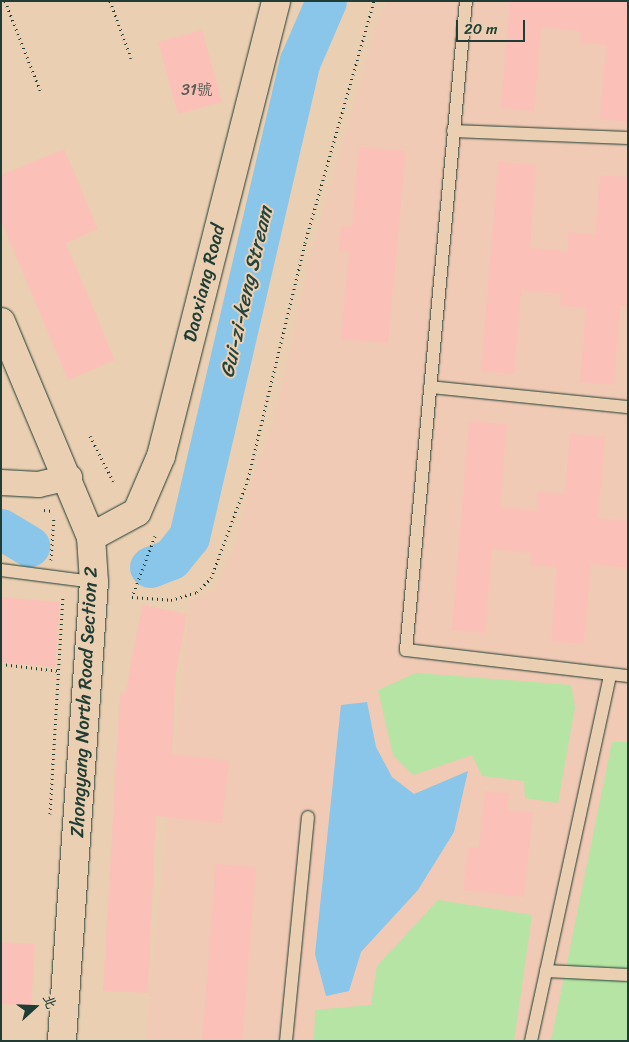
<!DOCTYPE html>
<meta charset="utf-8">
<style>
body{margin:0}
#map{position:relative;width:629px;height:1042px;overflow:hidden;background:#ebcfb2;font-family:Sriracha,"LXGW WenKai TC",sans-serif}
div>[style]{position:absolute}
.built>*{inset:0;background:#f0cab4}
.green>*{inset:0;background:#b5e4a4}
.water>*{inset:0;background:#89c6e9}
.river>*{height:41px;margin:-20.5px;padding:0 20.5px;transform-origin:20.5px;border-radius:20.5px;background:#89c6e9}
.building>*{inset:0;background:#fbc0b8}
.path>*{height:3px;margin-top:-1.5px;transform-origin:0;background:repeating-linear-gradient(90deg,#1f3d34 0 1px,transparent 0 5px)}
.roads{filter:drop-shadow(0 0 1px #1f3d34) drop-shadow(0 0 1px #1f3d34)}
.lane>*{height:12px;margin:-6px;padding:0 6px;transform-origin:6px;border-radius:6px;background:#ebcfb2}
.street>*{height:25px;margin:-12.5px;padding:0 12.5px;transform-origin:12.5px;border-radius:12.5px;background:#ebcfb2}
.secondary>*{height:28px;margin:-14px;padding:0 14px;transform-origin:14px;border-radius:14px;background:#ebcfb2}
span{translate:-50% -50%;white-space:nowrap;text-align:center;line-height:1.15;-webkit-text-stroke:4px #ebcfb2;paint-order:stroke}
.number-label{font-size:16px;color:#565e55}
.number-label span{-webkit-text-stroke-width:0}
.street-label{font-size:19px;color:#1f3d34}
.water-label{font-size:20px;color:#24443d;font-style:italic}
.frame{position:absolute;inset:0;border:2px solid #1f3d34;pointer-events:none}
.north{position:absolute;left:10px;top:982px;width:50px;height:50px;-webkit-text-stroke:4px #ebcfb2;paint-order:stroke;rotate:70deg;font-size:14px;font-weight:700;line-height:20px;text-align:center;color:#1f3d34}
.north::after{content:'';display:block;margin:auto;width:18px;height:22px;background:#1f3d34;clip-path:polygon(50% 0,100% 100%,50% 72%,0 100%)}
.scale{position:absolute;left:456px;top:20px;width:69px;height:22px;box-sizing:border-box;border:2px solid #1f3d34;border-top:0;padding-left:6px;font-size:15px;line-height:18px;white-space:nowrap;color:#1f3d34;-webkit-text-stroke:4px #ebcfb2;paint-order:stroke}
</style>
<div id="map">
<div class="built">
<i style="clip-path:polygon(388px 1px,628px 1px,628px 1041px,145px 1041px,190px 600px,214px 591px,234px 548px,252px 480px,274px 421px,312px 249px,379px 17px)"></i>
</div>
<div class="green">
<i style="clip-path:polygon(416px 673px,571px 685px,575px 707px,558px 803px,525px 798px,524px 781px,482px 776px,472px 755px,413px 775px,393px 755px,378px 690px)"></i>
<i style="clip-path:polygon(612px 742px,628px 742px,628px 1041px,551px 1041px)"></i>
<i style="clip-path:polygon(438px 900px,532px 915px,514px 1041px,314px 1041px,315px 1010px,371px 1005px,377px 966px)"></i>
</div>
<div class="water">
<i style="clip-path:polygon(367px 702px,376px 747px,392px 777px,414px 794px,468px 771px,454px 832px,418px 890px,361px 952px,349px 991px,326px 996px,315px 954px,341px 705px)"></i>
</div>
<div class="river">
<i style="left:1px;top:529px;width:33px;rotate:31deg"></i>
<i style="left:150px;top:567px;width:22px;rotate:-21deg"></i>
<i style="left:171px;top:559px;width:28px;rotate:-51deg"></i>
<i style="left:189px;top:537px;width:489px;rotate:-76.9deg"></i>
<i style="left:300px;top:61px;width:65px;rotate:-66.6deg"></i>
</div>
<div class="building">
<i style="clip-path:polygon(510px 1px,628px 1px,628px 122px,600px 119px,606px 45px,580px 43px,581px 31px,541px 27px,534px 111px,501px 108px)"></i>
<i style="clip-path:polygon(202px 30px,222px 102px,178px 114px,158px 42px)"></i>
<i style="clip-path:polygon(359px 147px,406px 151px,388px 343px,341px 339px,349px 252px,339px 251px,341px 226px,352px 227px)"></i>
<i style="clip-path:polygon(64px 149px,98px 229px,66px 243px,115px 360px,68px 380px,1px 221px,1px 175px)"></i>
<i style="clip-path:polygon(498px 162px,536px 165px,530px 248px,567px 251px,568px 232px,595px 235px,600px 175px,628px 177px,628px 306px,620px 305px,614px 385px,580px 382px,586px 308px,560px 306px,561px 294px,521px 290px,514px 374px,481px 371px)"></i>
<i style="clip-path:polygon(469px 421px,507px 424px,500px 507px,537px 511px,538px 492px,565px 494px,570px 434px,605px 437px,598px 518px,628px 521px,628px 568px,591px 564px,584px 644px,551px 641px,557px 567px,531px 565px,532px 553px,492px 549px,485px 633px,452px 630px)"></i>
<i style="clip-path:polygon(1px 597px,60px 602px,55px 667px,1px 662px)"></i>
<i style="clip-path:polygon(142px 605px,187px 614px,176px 673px,172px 754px,229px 761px,222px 823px,156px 816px,148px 993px,103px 991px,120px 693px,125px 694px)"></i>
<i style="clip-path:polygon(485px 791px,509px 794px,507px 810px,533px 813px,524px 897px,463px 890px,468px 847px,479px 848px)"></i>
<i style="clip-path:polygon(216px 864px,256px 867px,242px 1041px,202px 1041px)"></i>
<i style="clip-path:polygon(1px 942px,35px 944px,31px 1006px,1px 1004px)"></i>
</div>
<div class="path">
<i style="left:5px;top:1px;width:96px;rotate:68.5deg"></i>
<i style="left:110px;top:1px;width:61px;rotate:69.8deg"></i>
<i style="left:90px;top:436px;width:51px;rotate:62.9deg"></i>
<i style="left:44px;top:510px;width:9px;rotate:6deg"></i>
<i style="left:155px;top:536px;width:65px;rotate:110.7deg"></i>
<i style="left:132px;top:597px;width:39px;rotate:4deg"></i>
<i style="left:171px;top:600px;width:27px;rotate:-17deg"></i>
<i style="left:197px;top:592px;width:20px;rotate:-45deg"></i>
<i style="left:211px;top:578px;width:106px;rotate:-69.5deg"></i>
<i style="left:248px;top:479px;width:243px;rotate:-76.4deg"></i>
<i style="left:305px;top:243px;width:252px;rotate:-74.1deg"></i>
<i style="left:51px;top:560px;width:44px;rotate:-86.1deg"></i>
<i style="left:1px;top:664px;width:59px;rotate:6.8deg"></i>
<i style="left:50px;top:814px;width:218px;rotate:-86.6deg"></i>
</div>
<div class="roads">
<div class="lane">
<i style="left:466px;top:1px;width:652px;rotate:95.28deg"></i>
<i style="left:406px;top:650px;width:224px;rotate:6.7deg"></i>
<i style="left:453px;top:131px;width:175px;rotate:2.3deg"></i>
<i style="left:430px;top:387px;width:199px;rotate:5.8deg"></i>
<i style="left:1px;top:570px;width:94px;rotate:7.4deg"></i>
<i style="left:546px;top:971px;width:82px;rotate:2.8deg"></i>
<i style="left:286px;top:1041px;width:225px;rotate:-84.4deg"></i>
<i style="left:531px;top:1041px;width:374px;rotate:-77.8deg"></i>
</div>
<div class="street">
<i style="left:1px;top:482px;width:37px;rotate:3deg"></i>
<i style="left:38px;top:484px;width:32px;rotate:-13deg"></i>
</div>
<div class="secondary">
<i style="left:1px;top:322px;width:233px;rotate:67.3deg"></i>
<i style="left:91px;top:537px;width:45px;rotate:86.2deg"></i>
<i style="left:94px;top:582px;width:460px;rotate:94deg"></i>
<i style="left:91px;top:537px;width:52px;rotate:-28.5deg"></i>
<i style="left:137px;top:512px;width:61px;rotate:-66.8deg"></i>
<i style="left:161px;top:456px;width:469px;rotate:-75.8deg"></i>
</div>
</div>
<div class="number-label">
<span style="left:197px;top:90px">31號</span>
</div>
<div class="street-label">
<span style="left:204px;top:283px;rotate:-76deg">Daoxiang Road</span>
<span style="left:84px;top:702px;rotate:-87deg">Zhongyang North Road Section 2</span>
</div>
<div class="water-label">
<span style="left:246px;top:292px;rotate:-77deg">Gui-zi-keng Stream</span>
</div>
<div class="frame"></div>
<div class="north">北</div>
<div class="scale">20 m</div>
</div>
